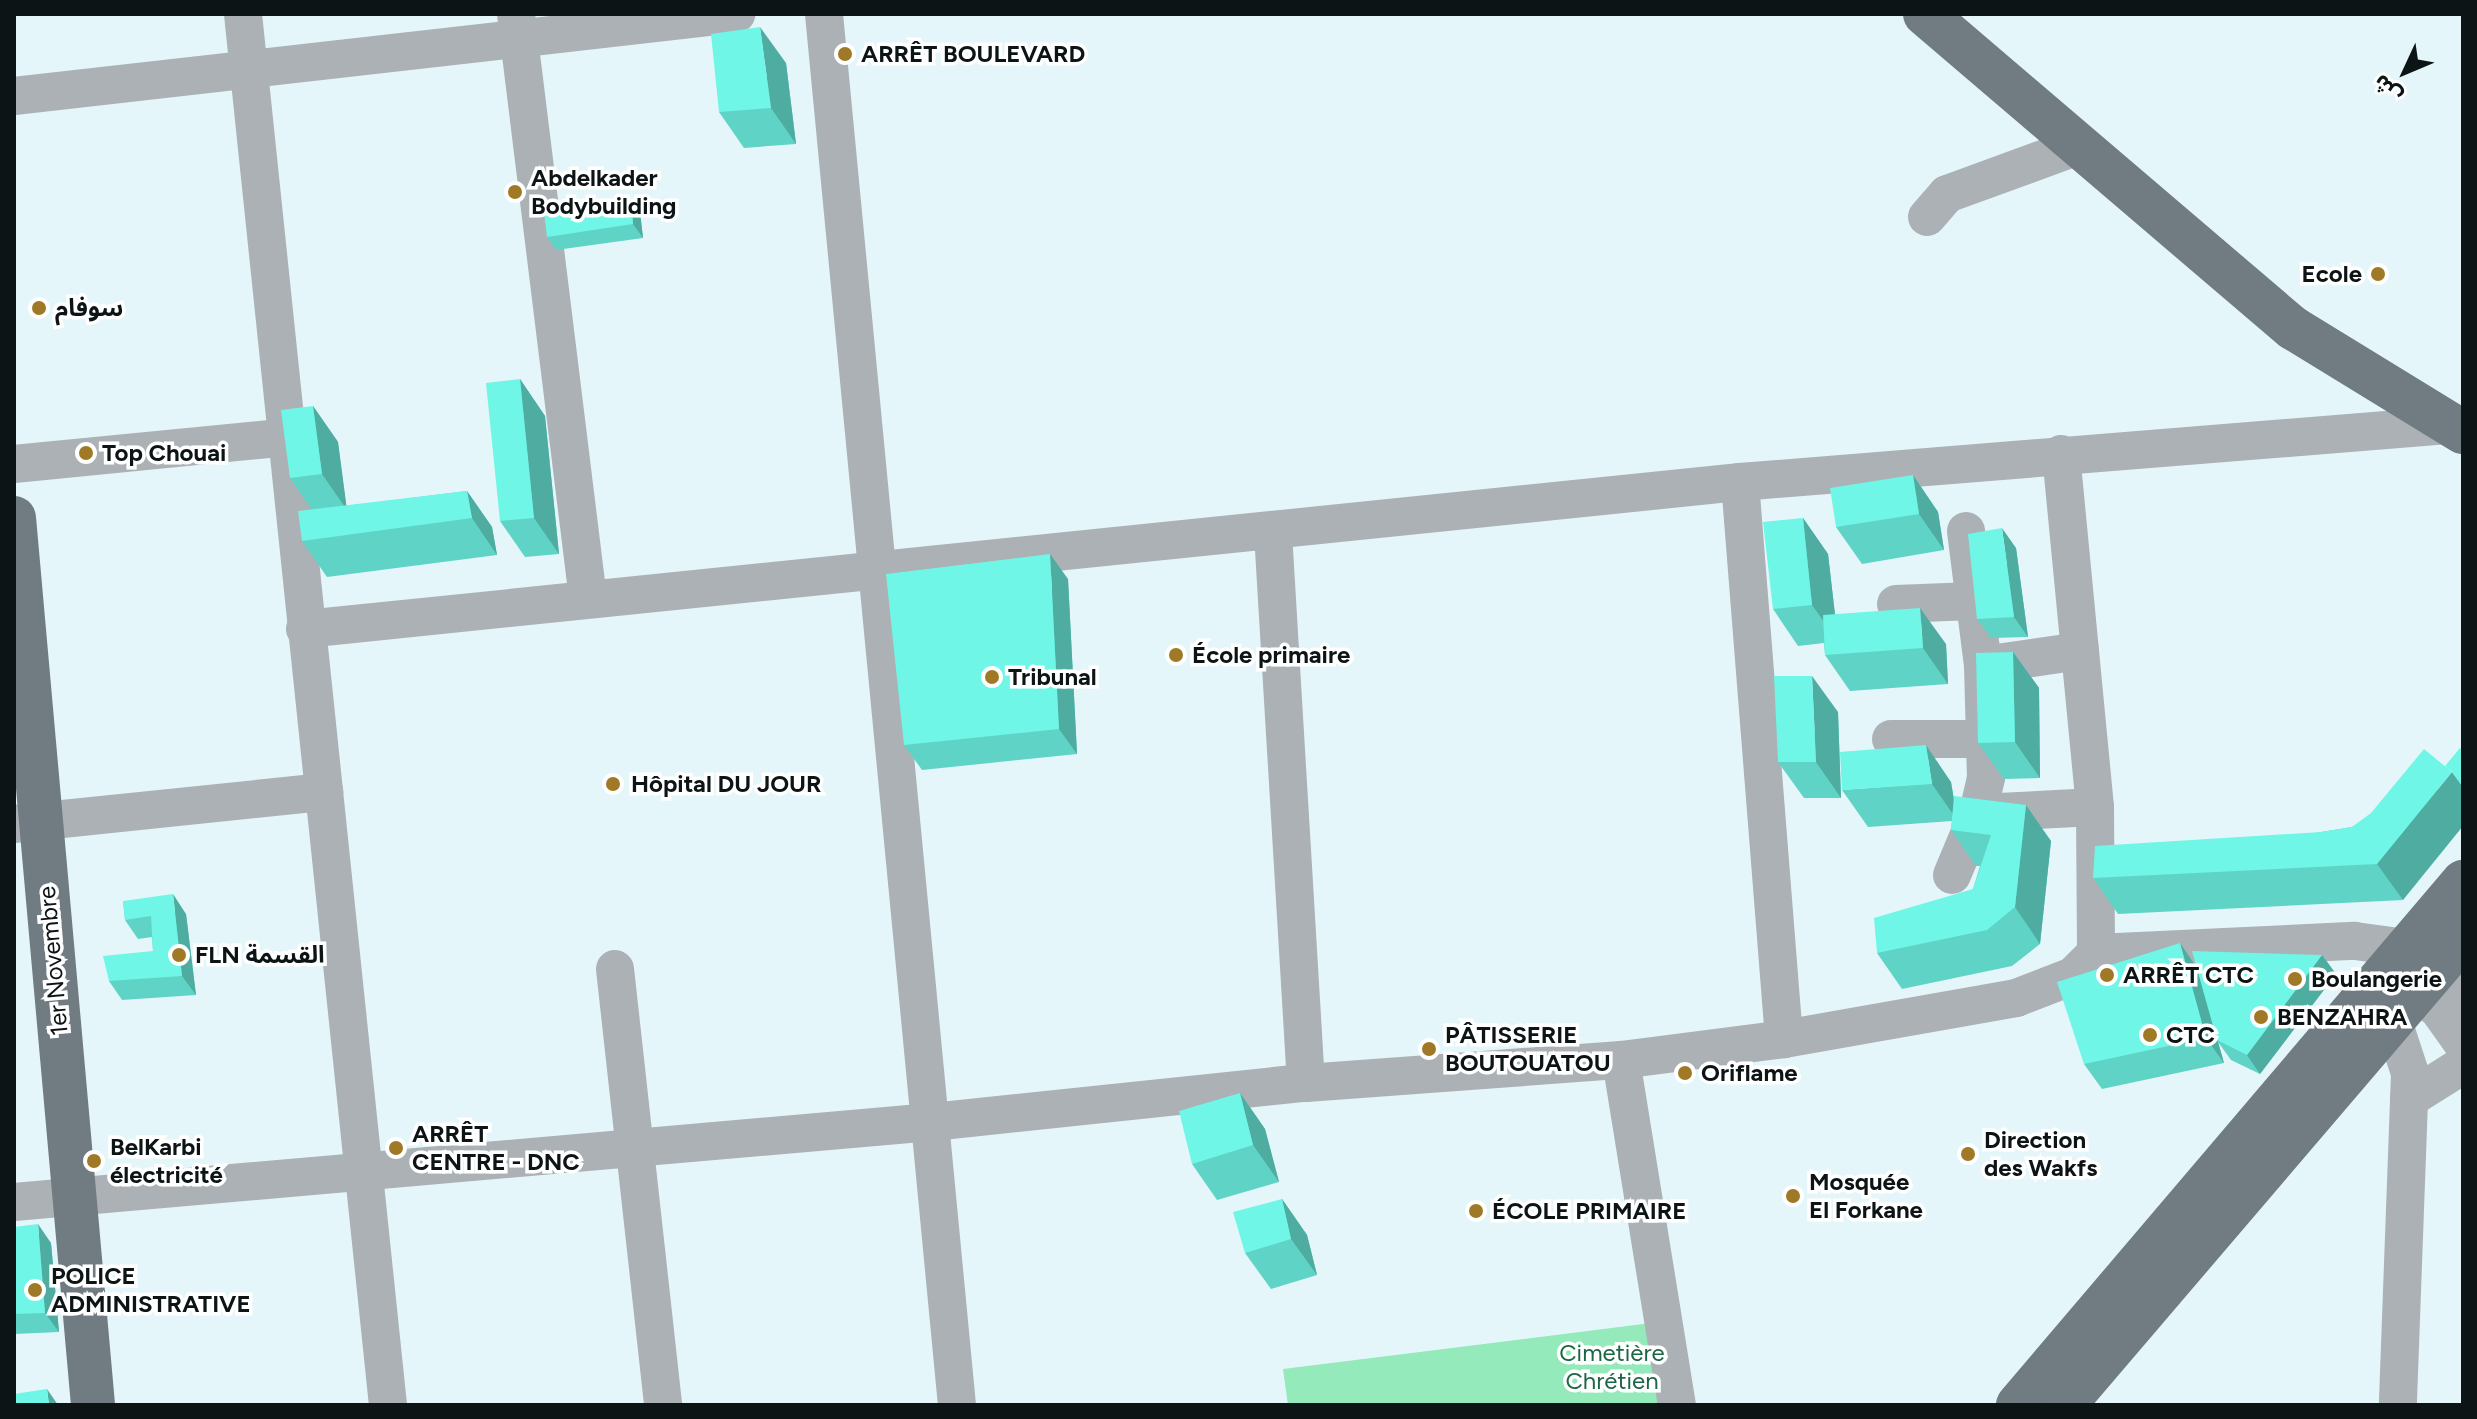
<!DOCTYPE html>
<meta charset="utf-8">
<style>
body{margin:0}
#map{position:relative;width:2477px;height:1419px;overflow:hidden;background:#e4f6fa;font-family:Figtree,"Noto Sans Arabic",sans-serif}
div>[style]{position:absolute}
.green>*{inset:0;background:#94eabb}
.minor>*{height:38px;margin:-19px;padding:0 19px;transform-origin:19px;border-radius:19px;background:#abb1b5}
.major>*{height:44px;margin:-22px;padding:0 22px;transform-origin:22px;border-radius:22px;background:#707b82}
.wall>*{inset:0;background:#5fd4c6}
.shaded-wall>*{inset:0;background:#4eaca1}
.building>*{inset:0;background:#6ff6e6}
.dots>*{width:22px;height:22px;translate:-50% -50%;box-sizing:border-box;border:4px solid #fff;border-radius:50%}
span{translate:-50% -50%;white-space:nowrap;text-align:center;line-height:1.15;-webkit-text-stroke:7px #fff;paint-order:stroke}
.poi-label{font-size:24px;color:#0d1415;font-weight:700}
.left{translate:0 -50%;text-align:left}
.right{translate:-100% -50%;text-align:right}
.street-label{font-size:24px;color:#0d1415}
.park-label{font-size:24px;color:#1d6645}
.frame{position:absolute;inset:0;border:16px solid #0d1415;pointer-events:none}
.north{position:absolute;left:2365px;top:32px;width:80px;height:80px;-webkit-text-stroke:6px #fff;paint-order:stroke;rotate:226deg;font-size:22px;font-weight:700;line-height:32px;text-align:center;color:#0d1415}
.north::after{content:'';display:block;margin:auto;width:28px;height:36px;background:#0d1415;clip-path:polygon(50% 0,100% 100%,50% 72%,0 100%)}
</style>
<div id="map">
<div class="green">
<i style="clip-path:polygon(1651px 1323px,1662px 1405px,1288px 1405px,1283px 1369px)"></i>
</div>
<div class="minor">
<i style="left:243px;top:14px;width:1399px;rotate:84.05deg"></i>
<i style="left:516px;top:14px;width:589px;rotate:82.98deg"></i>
<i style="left:824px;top:14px;width:1397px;rotate:84.54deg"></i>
<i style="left:14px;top:96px;width:727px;rotate:-6.48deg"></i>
<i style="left:1927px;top:217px;width:30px;rotate:-49deg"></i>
<i style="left:1947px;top:194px;width:140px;rotate:-20.1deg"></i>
<i style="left:2061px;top:454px;width:355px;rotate:84.5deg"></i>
<i style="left:2095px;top:807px;width:146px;rotate:89.6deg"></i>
<i style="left:14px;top:464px;width:276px;rotate:-5.6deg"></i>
<i style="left:1740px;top:482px;width:559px;rotate:85.48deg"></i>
<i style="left:1966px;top:531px;width:135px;rotate:82.8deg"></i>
<i style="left:1983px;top:665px;width:113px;rotate:88.5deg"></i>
<i style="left:1986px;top:778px;width:36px;rotate:103deg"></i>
<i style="left:1273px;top:533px;width:551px;rotate:86.57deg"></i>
<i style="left:1896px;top:604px;width:77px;rotate:-2.2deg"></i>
<i style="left:305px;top:629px;width:1443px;rotate:-5.85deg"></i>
<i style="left:1740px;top:482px;width:710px;rotate:-4.6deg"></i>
<i style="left:1983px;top:665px;width:98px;rotate:-8.2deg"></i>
<i style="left:1891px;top:739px;width:92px"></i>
<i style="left:14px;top:824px;width:312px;rotate:-5.9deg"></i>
<i style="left:1952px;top:875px;width:67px;rotate:-67.2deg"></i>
<i style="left:1978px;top:813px;width:117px;rotate:-2.9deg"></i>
<i style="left:615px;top:969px;width:439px;rotate:83.7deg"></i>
<i style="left:2421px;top:997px;width:21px;rotate:35deg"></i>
<i style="left:2438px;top:1009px;width:43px;rotate:54.5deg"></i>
<i style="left:2392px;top:1018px;width:58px;rotate:71.9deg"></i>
<i style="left:2410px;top:1073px;width:332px;rotate:92.1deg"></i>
<i style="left:1621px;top:1060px;width:350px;rotate:80.8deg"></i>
<i style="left:2409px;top:1099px;width:64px;rotate:-32.2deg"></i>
<i style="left:14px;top:1202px;width:921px;rotate:-4.98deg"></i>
<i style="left:932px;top:1122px;width:376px;rotate:-6deg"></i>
<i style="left:1306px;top:1083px;width:316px;rotate:-4.2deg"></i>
<i style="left:1621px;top:1060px;width:164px;rotate:-7.3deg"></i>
<i style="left:1784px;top:1039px;width:236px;rotate:-10deg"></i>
<i style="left:2016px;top:998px;width:61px;rotate:-21.1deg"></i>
<i style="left:2073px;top:976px;width:33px;rotate:-45deg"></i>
<i style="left:2096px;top:953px;width:259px;rotate:-2.7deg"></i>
<i style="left:2355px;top:941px;width:52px;rotate:7.7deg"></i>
<i style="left:2407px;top:948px;width:37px;rotate:36deg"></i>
<i style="left:2437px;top:970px;width:44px;rotate:54.2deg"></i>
</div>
<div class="major">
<i style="left:1925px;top:14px;width:484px;rotate:40.5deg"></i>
<i style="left:2293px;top:328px;width:199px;rotate:31.5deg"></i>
<i style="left:14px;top:518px;width:891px;rotate:84.91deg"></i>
<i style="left:2018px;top:1405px;width:687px;rotate:-49.61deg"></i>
<i style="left:2064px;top:1405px;width:614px;rotate:-49.49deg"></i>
</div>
<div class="wall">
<i style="clip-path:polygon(786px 63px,796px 144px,744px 148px,719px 112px)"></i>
<i style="clip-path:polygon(640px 212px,643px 238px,556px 250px,547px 237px)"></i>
<i style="clip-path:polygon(520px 379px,545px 416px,559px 554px,525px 557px,500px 521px)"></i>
<i style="clip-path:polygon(313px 406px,338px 442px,346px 506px,467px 491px,492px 527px,497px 555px,327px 577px,302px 541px,312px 510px,290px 478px)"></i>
<i style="clip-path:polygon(1913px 475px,1938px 512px,1944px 550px,1862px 564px,1836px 527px)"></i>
<i style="clip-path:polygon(1803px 518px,1828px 554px,1835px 614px,1946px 644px,1948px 684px,1850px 691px,1825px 655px,1824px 643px,1798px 646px,1773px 609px)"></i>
<i style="clip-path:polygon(2016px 548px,2028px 637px,1991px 638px,1977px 619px)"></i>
<i style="clip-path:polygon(1068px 579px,1077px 754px,922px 770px,904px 745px)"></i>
<i style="clip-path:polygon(2013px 652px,2039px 688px,2040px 778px,2004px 779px,1978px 743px)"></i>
<i style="clip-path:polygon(1838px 712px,1841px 798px,1804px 798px,1778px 762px)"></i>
<i style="clip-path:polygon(2445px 766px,2403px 900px,2118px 914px,2093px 878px,2321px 832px,2352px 827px)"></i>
<i style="clip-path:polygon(1951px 782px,1954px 799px,2051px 841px,2040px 944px,2012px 966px,1902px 989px,1877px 953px,1973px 889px,1980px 866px,1976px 866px,1951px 830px,1952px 821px,1868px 827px,1842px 790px)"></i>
<i style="clip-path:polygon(123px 901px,186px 914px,196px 995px,122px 1000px,109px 981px,153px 951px,152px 937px,138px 939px,125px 920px)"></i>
<i style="clip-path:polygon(2322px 955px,2336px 974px,2260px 1074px,2231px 1060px,2218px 1042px,2224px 1063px,2102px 1089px,2084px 1064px,2196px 967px)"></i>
<i style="clip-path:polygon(1240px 1093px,1265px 1129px,1279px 1182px,1217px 1200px,1192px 1164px)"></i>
<i style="clip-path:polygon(1282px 1199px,1307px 1235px,1317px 1275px,1271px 1289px,1245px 1253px)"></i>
<i style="clip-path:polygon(14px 1227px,51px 1243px,59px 1332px,14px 1334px)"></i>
</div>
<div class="shaded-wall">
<i style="clip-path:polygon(760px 27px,786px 63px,796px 144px,771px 108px)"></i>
<i style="clip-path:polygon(631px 199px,640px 212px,643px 238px,633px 224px)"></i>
<i style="clip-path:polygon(520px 379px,545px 416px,559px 554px,534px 518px)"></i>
<i style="clip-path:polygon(313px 406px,338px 442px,347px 510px,322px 474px)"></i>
<i style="clip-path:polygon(1913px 475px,1938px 512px,1944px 550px,1919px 514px)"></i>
<i style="clip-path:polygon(467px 491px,492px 527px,497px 555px,472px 518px)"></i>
<i style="clip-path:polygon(1803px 518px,1828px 554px,1838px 641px,1812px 605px)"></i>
<i style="clip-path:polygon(2002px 528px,2016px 548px,2028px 637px,2014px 617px)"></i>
<i style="clip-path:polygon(1050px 554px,1068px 579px,1077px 754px,1059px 729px)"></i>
<i style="clip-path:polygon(1920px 608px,1946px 644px,1948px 684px,1923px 648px)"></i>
<i style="clip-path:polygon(2013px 652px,2039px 688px,2040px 778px,2015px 742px)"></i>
<i style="clip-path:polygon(1812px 676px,1838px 712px,1841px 798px,1816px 762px)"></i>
<i style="clip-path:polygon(1926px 745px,1951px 782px,1957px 820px,1932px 784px)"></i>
<i style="clip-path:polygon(2452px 772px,2463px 787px,2463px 826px,2403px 900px,2377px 864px)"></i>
<i style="clip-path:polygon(2026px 805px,2051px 841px,2040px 944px,2015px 907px)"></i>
<i style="clip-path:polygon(173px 894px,186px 914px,196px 995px,182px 976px)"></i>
<i style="clip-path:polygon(2180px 943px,2197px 968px,2224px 1063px,2206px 1038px)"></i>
<i style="clip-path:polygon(2322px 955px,2336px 974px,2260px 1074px,2247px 1055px)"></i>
<i style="clip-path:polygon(1240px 1093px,1265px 1129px,1279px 1182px,1253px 1145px)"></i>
<i style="clip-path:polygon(1282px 1199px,1307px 1235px,1317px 1275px,1291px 1239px)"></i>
<i style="clip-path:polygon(38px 1224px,51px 1243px,59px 1332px,45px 1313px)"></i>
<i style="clip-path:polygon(47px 1389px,58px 1405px,49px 1405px)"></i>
</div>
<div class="building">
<i style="clip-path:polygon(760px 27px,771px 108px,719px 112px,711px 34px)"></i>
<i style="clip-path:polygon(631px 199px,633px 224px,547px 237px,543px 205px)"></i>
<i style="clip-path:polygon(520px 379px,534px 518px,500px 521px,486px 383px)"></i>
<i style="clip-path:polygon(313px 406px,322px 474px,290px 478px,281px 410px)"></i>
<i style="clip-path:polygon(1913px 475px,1919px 514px,1836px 527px,1830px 488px)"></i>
<i style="clip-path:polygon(467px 491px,472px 518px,302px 541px,298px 511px)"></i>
<i style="clip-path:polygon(1803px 518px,1812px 605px,1773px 609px,1763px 522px)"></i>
<i style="clip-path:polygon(2002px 528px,2014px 617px,1977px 619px,1968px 534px)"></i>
<i style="clip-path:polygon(1050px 554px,1059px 729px,904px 745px,886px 574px)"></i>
<i style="clip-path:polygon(1920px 608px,1923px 648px,1825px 655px,1823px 615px)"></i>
<i style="clip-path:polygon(2013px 652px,2015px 742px,1978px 743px,1976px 653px)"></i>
<i style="clip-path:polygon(1774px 676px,1812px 676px,1816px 762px,1778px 762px)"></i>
<i style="clip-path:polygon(1926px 745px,1932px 784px,1842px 790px,1840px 752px)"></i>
<i style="clip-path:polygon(2460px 748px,2463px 751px,2463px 787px,2452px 772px,2445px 766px)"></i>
<i style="clip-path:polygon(2424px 749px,2452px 772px,2377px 864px,2093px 878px,2095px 846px,2321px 832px,2352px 827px,2371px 813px)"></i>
<i style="clip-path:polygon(1954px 796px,2026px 805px,2015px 907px,1987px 930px,1877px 953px,1874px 918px,1973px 889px,1991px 835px,1951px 830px)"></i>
<i style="clip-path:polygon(173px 894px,182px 976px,109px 981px,103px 956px,153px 951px,151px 916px,125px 920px,123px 901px)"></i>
<i style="clip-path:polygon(2180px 943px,2206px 1038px,2084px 1064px,2057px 982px)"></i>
<i style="clip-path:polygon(2192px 951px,2322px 955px,2247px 1055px,2217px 1040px)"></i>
<i style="clip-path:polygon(1240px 1093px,1253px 1145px,1192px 1164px,1179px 1111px)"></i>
<i style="clip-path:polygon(1282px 1199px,1291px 1239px,1245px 1253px,1233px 1212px)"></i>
<i style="clip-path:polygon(38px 1224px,45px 1313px,14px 1314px,14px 1227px)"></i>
<i style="clip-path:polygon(47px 1389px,49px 1405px,14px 1405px,14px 1394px)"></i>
</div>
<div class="dots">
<i style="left:845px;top:54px;background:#9f7926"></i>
<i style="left:515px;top:192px;background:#9f7926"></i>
<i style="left:2378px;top:274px;background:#9f7926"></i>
<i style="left:39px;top:308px;background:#9f7926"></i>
<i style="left:86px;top:453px;background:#9f7926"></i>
<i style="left:1176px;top:655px;background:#9f7926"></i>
<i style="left:992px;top:677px;background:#9f7926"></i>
<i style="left:613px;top:784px;background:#9f7926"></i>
<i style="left:179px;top:955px;background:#9f7926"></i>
<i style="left:2107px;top:975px;background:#9f7926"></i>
<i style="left:2295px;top:979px;background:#9f7926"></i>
<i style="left:2261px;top:1017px;background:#9f7926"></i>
<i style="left:2150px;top:1035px;background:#9f7926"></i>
<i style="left:1429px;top:1049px;background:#9f7926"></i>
<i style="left:1685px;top:1073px;background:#9f7926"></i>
<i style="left:396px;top:1148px;background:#9f7926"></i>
<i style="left:1968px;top:1154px;background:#9f7926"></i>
<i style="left:94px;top:1161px;background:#9f7926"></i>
<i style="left:1793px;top:1196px;background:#9f7926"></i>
<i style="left:1476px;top:1211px;background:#9f7926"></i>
<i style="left:35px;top:1290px;background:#9f7926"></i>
</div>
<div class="poi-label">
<span class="left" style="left:861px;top:54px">ARRÊT BOULEVARD</span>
<span class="left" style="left:531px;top:192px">Abdelkader<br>Bodybuilding</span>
<span class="right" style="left:2362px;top:274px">Ecole</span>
<span class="left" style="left:55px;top:308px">سوفام</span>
<span class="left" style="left:102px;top:453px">Top Chouai</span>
<span class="left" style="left:1192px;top:655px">École primaire</span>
<span class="left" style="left:1008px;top:677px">Tribunal</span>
<span class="left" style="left:631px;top:784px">Hôpital DU JOUR</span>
<span class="left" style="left:195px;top:955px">FLN القسمة</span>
<span class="left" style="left:2123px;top:975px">ARRÊT CTC</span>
<span class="left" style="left:2311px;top:979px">Boulangerie</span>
<span class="left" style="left:2277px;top:1017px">BENZAHRA</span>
<span class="left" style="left:1445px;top:1049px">PÂTISSERIE<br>BOUTOUATOU</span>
<span class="left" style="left:2166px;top:1035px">CTC</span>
<span class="left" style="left:1701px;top:1073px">Oriflame</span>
<span class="left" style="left:412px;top:1148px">ARRÊT<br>CENTRE - DNC</span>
<span class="left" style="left:1984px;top:1154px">Direction<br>des Wakfs</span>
<span class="left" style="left:110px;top:1161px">BelKarbi<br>électricité</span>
<span class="left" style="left:1809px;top:1196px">Mosquée<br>El Forkane</span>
<span class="left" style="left:1492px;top:1211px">ÉCOLE PRIMAIRE</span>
<span class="left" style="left:51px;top:1290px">POLICE<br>ADMINISTRATIVE</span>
</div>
<div class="street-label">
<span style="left:53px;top:961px;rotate:-95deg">1er Novembre</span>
</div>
<div class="park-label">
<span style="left:1612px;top:1367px">Cimetière<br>Chrétien</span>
</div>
<div class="frame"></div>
<div class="north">ش</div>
</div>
